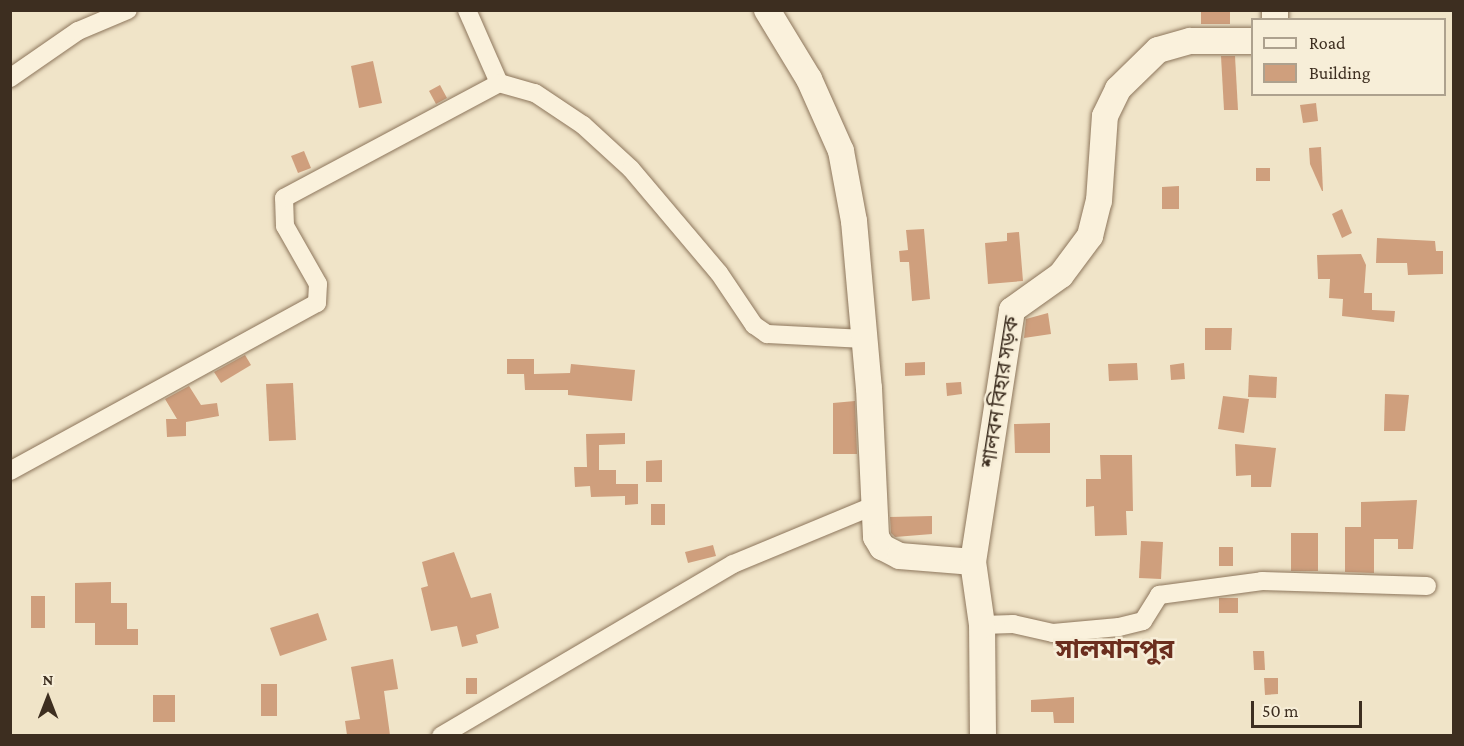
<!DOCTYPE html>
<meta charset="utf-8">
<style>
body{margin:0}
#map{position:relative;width:1464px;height:746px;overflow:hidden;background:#f0e4c8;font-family:"Crimson Pro","Noto Sans Bengali",serif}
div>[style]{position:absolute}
.building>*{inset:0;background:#cf9f7d}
.roads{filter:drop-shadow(0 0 2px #8d765c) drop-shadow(0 0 2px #8d765c)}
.minor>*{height:18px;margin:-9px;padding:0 9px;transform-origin:9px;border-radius:9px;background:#faf1dc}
.secondary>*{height:26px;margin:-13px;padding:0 13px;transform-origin:13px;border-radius:13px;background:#faf1dc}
span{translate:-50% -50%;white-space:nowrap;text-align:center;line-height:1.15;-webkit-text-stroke:5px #f7eed8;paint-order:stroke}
.street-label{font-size:20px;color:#3d2e20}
.district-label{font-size:26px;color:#6b2e1e;font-weight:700}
.frame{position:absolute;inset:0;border:12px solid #3d2e20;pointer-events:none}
.legend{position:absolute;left:1251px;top:18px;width:195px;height:78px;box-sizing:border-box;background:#f7eed8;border:2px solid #ada18e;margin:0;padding:8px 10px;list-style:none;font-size:18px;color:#3d2e20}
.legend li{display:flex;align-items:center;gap:12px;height:30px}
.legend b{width:30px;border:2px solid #ada18e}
.north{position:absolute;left:18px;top:668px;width:60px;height:60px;-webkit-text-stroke:4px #f7eed8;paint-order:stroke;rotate:0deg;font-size:16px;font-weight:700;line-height:24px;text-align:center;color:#3d2e20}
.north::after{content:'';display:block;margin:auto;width:21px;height:27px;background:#3d2e20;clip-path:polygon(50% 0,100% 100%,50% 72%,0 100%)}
.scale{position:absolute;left:1251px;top:701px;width:111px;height:27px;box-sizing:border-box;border:3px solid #3d2e20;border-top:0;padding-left:8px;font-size:18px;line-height:21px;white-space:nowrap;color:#3d2e20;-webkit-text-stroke:4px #f7eed8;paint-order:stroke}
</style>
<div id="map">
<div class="building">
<i style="clip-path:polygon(1201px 11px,1230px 11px,1230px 24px,1201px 24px)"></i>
<i style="clip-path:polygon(1221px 56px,1235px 56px,1238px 110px,1224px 110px)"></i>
<i style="clip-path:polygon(373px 61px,382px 103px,359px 108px,351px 66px)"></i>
<i style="clip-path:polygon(440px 85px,447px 98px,436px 104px,429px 91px)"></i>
<i style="clip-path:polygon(1316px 103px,1318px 121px,1303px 123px,1300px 105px)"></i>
<i style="clip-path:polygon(1321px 147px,1323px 191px,1322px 191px,1310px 164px,1309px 148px)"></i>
<i style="clip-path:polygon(304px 151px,311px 168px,298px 173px,291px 156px)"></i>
<i style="clip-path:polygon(1256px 168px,1270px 168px,1270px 181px,1256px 181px)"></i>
<i style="clip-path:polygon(1179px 186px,1179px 209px,1162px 209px,1162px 187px)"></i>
<i style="clip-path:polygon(1342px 209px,1352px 233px,1342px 238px,1332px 214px)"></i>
<i style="clip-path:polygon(924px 229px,930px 299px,912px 301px,909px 262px,900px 262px,899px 251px,908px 250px,906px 230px)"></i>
<i style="clip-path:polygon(1019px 232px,1023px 281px,988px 284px,985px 243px,1007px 241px,1007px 233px)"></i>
<i style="clip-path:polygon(1377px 238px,1435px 241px,1436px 251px,1443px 251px,1443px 274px,1408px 275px,1407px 263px,1376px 263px)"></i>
<i style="clip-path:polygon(1361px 254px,1366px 265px,1364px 293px,1372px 293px,1372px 310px,1395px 311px,1394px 322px,1342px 316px,1343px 299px,1329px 298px,1330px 279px,1318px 279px,1317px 255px)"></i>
<i style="clip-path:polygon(1048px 313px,1051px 334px,1024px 338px,1026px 319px)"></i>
<i style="clip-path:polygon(1205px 328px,1232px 328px,1231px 350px,1205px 350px)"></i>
<i style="clip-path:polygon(245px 355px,251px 365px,221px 383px,214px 372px)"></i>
<i style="clip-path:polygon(507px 359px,534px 359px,534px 374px,570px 373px,571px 364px,635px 370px,632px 401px,568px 395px,568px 390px,525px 390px,524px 374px,529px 374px,507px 374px)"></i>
<i style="clip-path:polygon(925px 362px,925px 375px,905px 376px,905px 363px)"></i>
<i style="clip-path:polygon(1137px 363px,1138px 380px,1109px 381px,1108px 364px)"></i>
<i style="clip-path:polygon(1184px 363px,1185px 379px,1171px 380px,1170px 365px)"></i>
<i style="clip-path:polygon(1249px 375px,1277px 377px,1276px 398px,1248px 397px)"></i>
<i style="clip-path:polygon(961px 382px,962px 394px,947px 396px,946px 383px)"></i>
<i style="clip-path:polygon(293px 383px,296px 440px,269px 441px,266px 384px)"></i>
<i style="clip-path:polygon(189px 386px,201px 405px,217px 403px,219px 416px,186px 422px,186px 436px,167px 437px,166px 419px,177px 419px,165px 399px)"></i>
<i style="clip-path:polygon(1385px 394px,1409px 395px,1405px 431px,1384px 431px)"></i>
<i style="clip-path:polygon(1223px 396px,1249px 399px,1244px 433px,1218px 429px)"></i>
<i style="clip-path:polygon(855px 401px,857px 454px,833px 454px,833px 403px)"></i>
<i style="clip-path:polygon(1050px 423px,1050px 453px,1015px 453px,1014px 424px)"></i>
<i style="clip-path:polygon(625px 433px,625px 444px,599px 445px,599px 470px,616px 470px,616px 484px,638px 484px,638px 504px,625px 505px,625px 496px,591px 497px,590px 486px,575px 487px,574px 467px,587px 467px,586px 434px)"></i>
<i style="clip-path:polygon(1235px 444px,1276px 448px,1271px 487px,1251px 487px,1251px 475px,1236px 476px)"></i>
<i style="clip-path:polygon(1100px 455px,1132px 455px,1133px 511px,1126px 511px,1127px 535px,1095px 536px,1094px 506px,1086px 507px,1086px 479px,1101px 479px)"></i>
<i style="clip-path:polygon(662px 460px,662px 482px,646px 482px,646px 461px)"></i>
<i style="clip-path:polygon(1417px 500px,1413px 549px,1398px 549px,1398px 539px,1374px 539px,1374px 573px,1345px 572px,1345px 527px,1361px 527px,1361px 502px)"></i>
<i style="clip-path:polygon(651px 504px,665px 504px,665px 525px,651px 525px)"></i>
<i style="clip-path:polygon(932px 516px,932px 534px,895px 537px,891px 533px,890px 517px)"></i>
<i style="clip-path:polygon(1291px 533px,1318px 533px,1318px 571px,1291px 571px)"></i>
<i style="clip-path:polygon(1141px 541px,1163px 542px,1161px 579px,1139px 578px)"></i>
<i style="clip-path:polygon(713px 545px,716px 556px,688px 563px,685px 552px)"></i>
<i style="clip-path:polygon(1219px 547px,1233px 547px,1233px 566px,1219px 566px)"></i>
<i style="clip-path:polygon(454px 552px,471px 598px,491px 593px,499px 628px,476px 635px,478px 643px,462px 647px,457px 626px,431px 631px,421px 588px,428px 586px,422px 562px)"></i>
<i style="clip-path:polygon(111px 582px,111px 603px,127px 603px,127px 629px,138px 629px,138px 645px,95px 645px,95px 623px,75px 623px,75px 583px)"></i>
<i style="clip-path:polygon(31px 596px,45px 596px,45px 628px,31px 628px)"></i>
<i style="clip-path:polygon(1219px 598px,1238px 598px,1238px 613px,1219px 613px)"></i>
<i style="clip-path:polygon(318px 613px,327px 640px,280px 656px,270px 628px)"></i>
<i style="clip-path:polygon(1253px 651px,1264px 651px,1265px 670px,1254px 670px)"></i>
<i style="clip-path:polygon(393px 659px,398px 689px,384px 691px,390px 735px,347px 735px,345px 721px,360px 719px,351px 667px)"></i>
<i style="clip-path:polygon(466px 678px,477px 678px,477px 694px,466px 694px)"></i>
<i style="clip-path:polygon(1264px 678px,1278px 678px,1278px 694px,1265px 695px)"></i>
<i style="clip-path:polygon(261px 684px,277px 684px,277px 716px,261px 716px)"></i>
<i style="clip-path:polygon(153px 695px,175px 695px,175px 722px,153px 722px)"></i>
<i style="clip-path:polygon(1074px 697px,1074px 723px,1054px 723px,1053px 712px,1031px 712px,1031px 700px)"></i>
</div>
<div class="roads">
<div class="minor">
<i style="left:467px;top:10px;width:80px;rotate:66.3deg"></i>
<i style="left:10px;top:78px;width:83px;rotate:-34.7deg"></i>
<i style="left:78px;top:31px;width:54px;rotate:-22.8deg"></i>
<i style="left:10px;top:471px;width:350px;rotate:-28.7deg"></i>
<i style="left:317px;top:303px;width:19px;rotate:-87deg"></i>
<i style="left:318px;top:284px;width:67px;rotate:-119.6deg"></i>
<i style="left:285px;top:226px;width:28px;rotate:-92deg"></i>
<i style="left:284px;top:198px;width:244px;rotate:-28.1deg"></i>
<i style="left:499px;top:83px;width:37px;rotate:16deg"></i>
<i style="left:535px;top:93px;width:58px;rotate:33.7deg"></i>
<i style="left:583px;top:125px;width:65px;rotate:42.5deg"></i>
<i style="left:631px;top:169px;width:136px;rotate:49.8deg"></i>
<i style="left:719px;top:273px;width:63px;rotate:56.1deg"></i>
<i style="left:754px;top:325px;width:16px;rotate:35deg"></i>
<i style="left:767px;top:334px;width:98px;rotate:2.9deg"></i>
<i style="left:982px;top:625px;width:31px;rotate:-2deg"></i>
<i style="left:1013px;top:624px;width:41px;rotate:12.7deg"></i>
<i style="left:1053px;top:633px;width:66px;rotate:-5.2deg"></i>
<i style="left:1119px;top:627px;width:25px;rotate:-14deg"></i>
<i style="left:1143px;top:621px;width:31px;rotate:-58deg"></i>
<i style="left:1159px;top:595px;width:104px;rotate:-7.7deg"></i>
<i style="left:1262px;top:581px;width:165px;rotate:1.7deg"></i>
<i style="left:441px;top:736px;width:339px;rotate:-30.5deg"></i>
<i style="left:733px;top:564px;width:152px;rotate:-22.5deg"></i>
</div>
<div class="secondary">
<i style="left:767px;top:10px;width:81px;rotate:58.7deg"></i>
<i style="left:809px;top:79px;width:79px;rotate:66deg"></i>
<i style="left:841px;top:151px;width:71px;rotate:79.5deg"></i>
<i style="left:854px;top:221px;width:168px;rotate:84.9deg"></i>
<i style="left:869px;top:388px;width:149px;rotate:87.3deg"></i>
<i style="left:876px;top:537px;width:12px;rotate:59deg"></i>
<i style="left:882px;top:547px;width:20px;rotate:27deg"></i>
<i style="left:900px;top:556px;width:73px;rotate:4.7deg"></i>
<i style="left:1275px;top:10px;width:10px;rotate:90deg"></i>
<i style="left:983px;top:736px;width:111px;rotate:-90.5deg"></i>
<i style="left:982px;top:625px;width:64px;rotate:-98.1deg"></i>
<i style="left:973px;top:562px;width:255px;rotate:-81.2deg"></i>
<i style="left:1012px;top:310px;width:60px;rotate:-35.5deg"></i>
<i style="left:1061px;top:275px;width:49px;rotate:-53.4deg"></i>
<i style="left:1090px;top:236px;width:36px;rotate:-76deg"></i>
<i style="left:1099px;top:201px;width:85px;rotate:-86deg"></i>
<i style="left:1105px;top:116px;width:30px;rotate:-64deg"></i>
<i style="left:1118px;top:89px;width:56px;rotate:-44.3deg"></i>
<i style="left:1158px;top:50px;width:33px;rotate:-16deg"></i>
<i style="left:1190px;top:41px;width:62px"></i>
</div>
</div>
<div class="street-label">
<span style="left:1000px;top:392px;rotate:-81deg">শালবন বিহার সড়ক</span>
</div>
<div class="district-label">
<span style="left:1115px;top:650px">সালমানপুর</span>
</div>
<div class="frame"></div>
<ul class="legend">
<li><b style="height:8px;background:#faf1dc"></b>Road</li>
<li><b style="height:16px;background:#cf9f7d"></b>Building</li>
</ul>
<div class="north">N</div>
<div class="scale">50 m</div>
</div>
